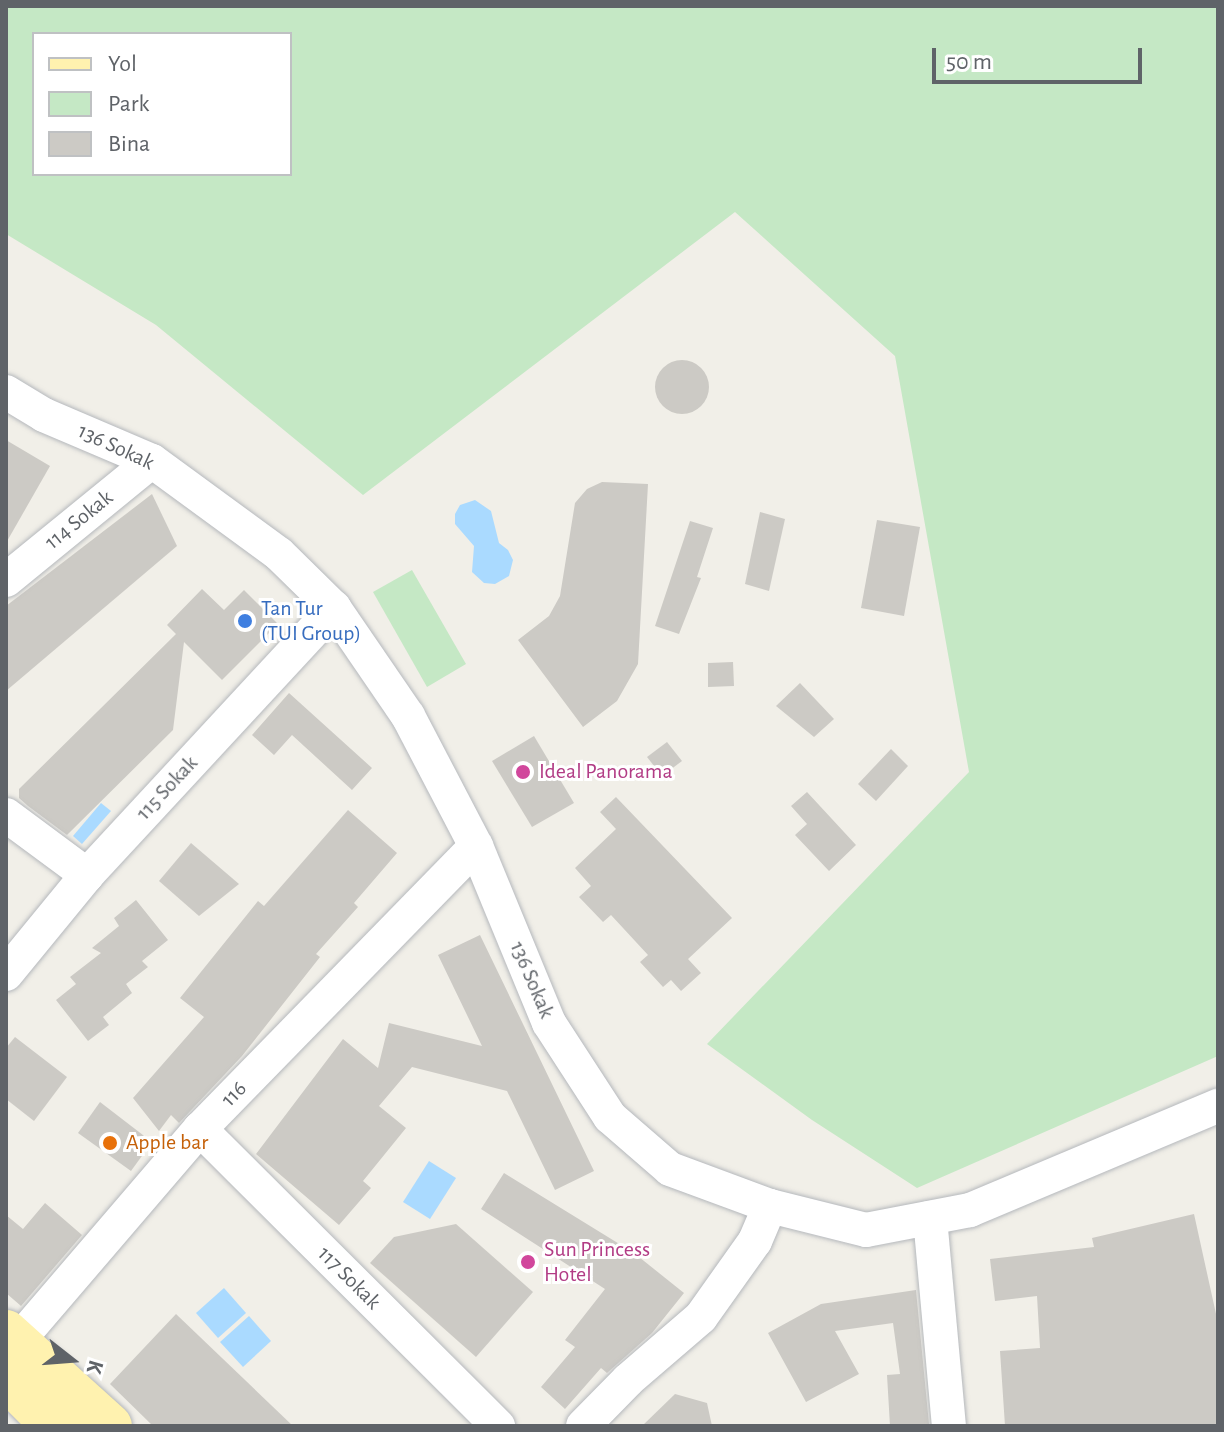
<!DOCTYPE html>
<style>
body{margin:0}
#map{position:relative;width:1224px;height:1432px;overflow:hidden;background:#f1efe8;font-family:"Alegreya Sans",sans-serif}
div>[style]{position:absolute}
.green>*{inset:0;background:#c5e8c5}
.water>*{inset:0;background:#aadaff}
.building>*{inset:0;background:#cccac5}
.round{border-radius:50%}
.roads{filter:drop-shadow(0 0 2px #b5b8bc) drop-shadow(0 0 2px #b5b8bc)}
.minor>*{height:34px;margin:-17px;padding:0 17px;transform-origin:17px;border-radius:17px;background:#fff}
.major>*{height:44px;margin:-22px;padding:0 22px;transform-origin:22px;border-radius:22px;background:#fff2af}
.dots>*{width:22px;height:22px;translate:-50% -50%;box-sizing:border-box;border:4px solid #fff;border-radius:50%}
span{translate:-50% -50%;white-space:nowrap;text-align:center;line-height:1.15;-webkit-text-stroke:6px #fff;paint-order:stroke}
.street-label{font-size:22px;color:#5f6368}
.shop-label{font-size:22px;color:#366cbe}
.left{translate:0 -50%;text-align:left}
.hotel-label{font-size:22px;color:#b23c85}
.food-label{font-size:22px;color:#c56008}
.frame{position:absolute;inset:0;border:8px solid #5f6368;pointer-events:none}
.legend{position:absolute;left:32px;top:32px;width:260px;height:144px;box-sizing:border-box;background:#fff;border:2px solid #bfc1c3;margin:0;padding:10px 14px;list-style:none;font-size:24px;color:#5f6368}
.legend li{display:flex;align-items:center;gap:16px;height:40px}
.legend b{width:40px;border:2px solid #bfc1c3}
.north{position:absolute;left:32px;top:1320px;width:80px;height:80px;-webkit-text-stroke:6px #fff;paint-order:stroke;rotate:107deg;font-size:22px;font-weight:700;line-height:32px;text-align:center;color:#5f6368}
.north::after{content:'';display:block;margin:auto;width:28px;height:36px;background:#5f6368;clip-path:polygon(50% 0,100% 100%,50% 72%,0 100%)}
.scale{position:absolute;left:932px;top:48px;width:210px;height:36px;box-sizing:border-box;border:4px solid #5f6368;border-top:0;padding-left:10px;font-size:24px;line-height:28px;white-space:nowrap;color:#5f6368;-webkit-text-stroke:6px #fff;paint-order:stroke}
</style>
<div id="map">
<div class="green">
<i style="clip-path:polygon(evenodd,6px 6px,1218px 6px,1218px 1056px,917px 1188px,812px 1120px,707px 1044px,969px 772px,895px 356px,735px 212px,363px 495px,156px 325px,6px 234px,6px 6px,34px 34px,290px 34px,290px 174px,34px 174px,34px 34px)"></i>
<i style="clip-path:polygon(412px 570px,466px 664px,427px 687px,373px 592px)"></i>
</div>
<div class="water">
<i style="clip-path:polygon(475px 500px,491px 511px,499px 543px,508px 550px,513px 560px,509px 576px,495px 584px,484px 583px,472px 572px,474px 546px,455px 524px,455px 514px,460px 505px)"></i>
<i style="clip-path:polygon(101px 803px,111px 811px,82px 844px,73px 836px)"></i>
<i style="clip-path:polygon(429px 1161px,456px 1178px,430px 1219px,403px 1202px)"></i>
<i style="clip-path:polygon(224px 1288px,246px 1313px,218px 1338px,196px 1313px)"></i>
<i style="clip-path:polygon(249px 1316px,271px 1341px,243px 1367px,220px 1342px)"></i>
</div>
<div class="building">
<i class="round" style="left:655px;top:360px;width:54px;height:54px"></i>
<i style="clip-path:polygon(6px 440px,50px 466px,6px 543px)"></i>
<i style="clip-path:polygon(602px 482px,648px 484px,638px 664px,617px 701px,583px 727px,518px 640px,549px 616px,560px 596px,575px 503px,587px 489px)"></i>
<i style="clip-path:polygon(152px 494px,177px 546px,6px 691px,6px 606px)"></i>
<i style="clip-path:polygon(760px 512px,785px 519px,769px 591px,745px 584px)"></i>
<i style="clip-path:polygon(877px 520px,920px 527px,904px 616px,861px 608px)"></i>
<i style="clip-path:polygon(690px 521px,713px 528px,697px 577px,701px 578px,679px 634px,655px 626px)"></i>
<i style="clip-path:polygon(202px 589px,224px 610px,244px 590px,278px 624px,222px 680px,184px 642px,173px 730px,67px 835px,28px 806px,19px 798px,19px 789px,176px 634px,167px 625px)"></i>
<i style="clip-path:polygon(733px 662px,734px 686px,708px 687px,708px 663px)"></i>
<i style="clip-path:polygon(800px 683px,834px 719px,814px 737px,776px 706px)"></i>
<i style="clip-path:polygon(289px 693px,372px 768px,352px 790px,292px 735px,274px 755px,252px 735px)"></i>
<i style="clip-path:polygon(534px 736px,574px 803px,532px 827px,492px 761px)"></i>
<i style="clip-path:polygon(667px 742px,682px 761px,662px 776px,647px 757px)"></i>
<i style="clip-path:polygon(891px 749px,908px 766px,876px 801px,858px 784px)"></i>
<i style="clip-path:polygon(807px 792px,856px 845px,829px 871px,795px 835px,807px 824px,791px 806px)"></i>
<i style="clip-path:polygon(616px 797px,732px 918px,688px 959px,701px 973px,681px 991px,671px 980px,663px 987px,640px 962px,648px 955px,611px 915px,603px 922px,579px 897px,591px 886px,575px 868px,616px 829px,600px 812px)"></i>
<i style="clip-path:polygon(348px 810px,397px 853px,354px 903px,358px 907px,316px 954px,320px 957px,242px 1056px,179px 1123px,171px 1115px,159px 1131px,133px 1098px,204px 1017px,180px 998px,258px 901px,264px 906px)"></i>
<i style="clip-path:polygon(191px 843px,239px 884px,199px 916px,159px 881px)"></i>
<i style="clip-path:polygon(136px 900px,168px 940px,142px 961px,148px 967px,126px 984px,132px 993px,103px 1017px,109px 1025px,88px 1041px,56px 1000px,76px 984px,70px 977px,101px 953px,92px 948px,119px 926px,114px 918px)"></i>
<i style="clip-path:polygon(480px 935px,594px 1171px,555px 1190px,507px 1091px,412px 1067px,379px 1106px,406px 1128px,363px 1181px,371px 1188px,339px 1225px,256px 1154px,343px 1039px,378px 1068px,389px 1023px,482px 1046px,438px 955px)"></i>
<i style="clip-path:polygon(15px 1037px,67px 1077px,34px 1121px,6px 1099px,6px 1048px)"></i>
<i style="clip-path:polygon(100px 1102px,152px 1142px,131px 1171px,78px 1133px)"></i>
<i style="clip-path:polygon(504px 1173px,634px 1253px,684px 1293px,652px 1333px,607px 1373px,601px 1368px,565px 1409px,541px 1387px,575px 1347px,565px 1340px,605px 1289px,481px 1209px)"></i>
<i style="clip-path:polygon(45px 1203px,82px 1235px,21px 1306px,6px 1293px,6px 1215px,23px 1229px)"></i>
<i style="clip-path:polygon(1194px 1214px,1218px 1323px,1218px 1426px,1005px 1426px,1000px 1351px,1040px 1348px,1037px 1296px,995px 1301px,990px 1259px,1094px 1247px,1092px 1238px)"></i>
<i style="clip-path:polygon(456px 1224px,533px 1292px,476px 1357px,370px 1263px,394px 1237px)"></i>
<i style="clip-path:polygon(916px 1290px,929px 1424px,890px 1426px,887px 1375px,900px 1374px,893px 1323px,835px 1331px,859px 1374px,806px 1402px,768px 1333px,821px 1304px)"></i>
<i style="clip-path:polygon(176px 1314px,293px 1426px,153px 1426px,110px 1384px)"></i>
<i style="clip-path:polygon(675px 1394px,707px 1403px,712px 1426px,642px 1426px)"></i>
</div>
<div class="roads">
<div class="minor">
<i style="left:6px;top:392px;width:44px;rotate:31.2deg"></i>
<i style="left:44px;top:415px;width:117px;rotate:23.1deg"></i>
<i style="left:152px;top:461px;width:157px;rotate:36.2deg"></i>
<i style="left:279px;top:554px;width:77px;rotate:44.5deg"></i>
<i style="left:334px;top:608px;width:131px;rotate:55.6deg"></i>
<i style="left:408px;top:716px;width:147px;rotate:62.4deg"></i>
<i style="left:476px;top:846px;width:191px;rotate:67.6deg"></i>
<i style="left:549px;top:1023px;width:112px;rotate:57deg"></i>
<i style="left:610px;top:1117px;width:79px;rotate:40.9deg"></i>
<i style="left:670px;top:1169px;width:107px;rotate:20.3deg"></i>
<i style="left:770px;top:1206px;width:99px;rotate:14deg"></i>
<i style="left:866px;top:1230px;width:106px;rotate:-10.9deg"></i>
<i style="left:970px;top:1210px;width:269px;rotate:-22.8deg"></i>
<i style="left:6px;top:580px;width:188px;rotate:-39.2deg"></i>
<i style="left:6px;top:815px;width:101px;rotate:36.5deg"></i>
<i style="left:6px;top:974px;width:128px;rotate:-50.7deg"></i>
<i style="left:87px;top:875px;width:364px;rotate:-47.2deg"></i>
<i style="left:200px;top:1129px;width:421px;rotate:44.9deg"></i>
<i style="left:930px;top:1218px;width:209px;rotate:84.8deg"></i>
<i style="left:6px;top:1355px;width:298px;rotate:-49.4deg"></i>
<i style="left:200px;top:1129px;width:395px;rotate:-45.7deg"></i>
<i style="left:583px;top:1426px;width:64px;rotate:-45.6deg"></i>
<i style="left:628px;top:1380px;width:96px;rotate:-40.8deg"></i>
<i style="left:701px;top:1317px;width:93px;rotate:-54.6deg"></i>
<i style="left:755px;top:1241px;width:38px;rotate:-67deg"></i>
</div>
<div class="major">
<i style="left:6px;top:1332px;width:140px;rotate:42.1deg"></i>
<i style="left:6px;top:1378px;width:68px;rotate:45deg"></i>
</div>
</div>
<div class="dots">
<i style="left:245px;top:621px;background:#3f7fe0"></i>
<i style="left:523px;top:772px;background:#d1479c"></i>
<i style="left:110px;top:1143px;background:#e8710a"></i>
<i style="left:528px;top:1262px;background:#d1479c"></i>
</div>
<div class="street-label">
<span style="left:116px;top:447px;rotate:25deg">136 Sokak</span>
<span style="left:79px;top:520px;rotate:-39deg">114 Sokak</span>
<span style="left:167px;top:788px;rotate:-47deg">115 Sokak</span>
<span style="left:532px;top:980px;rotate:67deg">136 Sokak</span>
<span style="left:234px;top:1094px;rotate:-46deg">116</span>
<span style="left:349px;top:1278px;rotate:45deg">117 Sokak</span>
</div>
<div class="shop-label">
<span class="left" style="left:261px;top:621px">Tan Tur<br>(TUI Group)</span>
</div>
<div class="hotel-label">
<span class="left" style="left:539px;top:772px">Ideal Panorama</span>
<span class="left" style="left:544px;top:1262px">Sun Princess<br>Hotel</span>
</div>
<div class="food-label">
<span class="left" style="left:126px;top:1143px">Apple bar</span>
</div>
<div class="frame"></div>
<ul class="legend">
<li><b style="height:10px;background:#fff2af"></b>Yol</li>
<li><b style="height:22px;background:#c5e8c5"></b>Park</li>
<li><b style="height:22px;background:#cccac5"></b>Bina</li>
</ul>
<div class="north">K</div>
<div class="scale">50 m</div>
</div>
